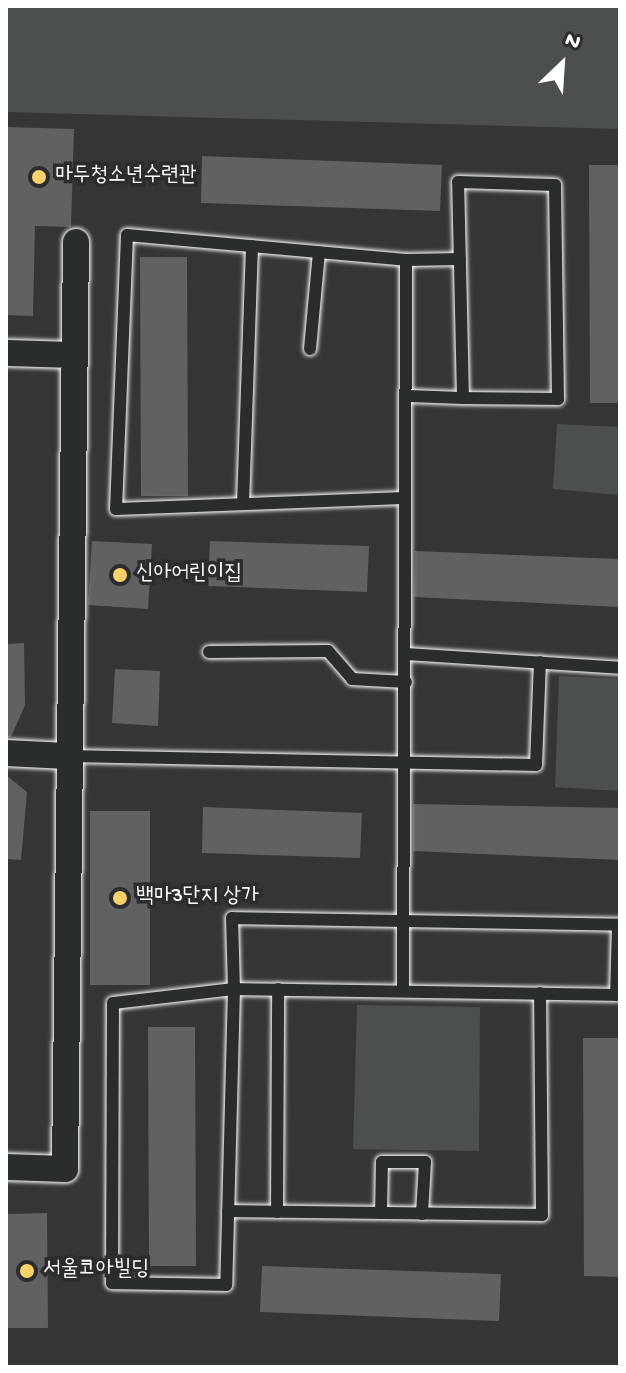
<!DOCTYPE html>
<meta charset="utf-8">
<style>
body{margin:0}
#map{position:relative;width:626px;height:1373px;overflow:hidden;background:#333536;font-family:"Gochi Hand","Poor Story",sans-serif}
div>[style]{position:absolute}
.green>*{inset:0;background:#4c4f50}
.building>*{inset:0;background:#5f6162}
.roads{filter:drop-shadow(0 0 2px #fff) drop-shadow(0 0 2px #fff)}
.lane>*{height:12px;margin:-6px;padding:0 6px;transform-origin:6px;border-radius:6px;background:#2a2d2e}
.street>*{height:26px;margin:-13px;padding:0 13px;transform-origin:13px;border-radius:13px;background:#2a2d2e}
.dots>*{width:22px;height:22px;translate:-50% -50%;box-sizing:border-box;border:4px solid #2a2d2e;border-radius:50%}
span{translate:-50% -50%;white-space:nowrap;text-align:center;line-height:1.15;-webkit-text-stroke:7px #2a2d2e;paint-order:stroke}
.poi-label{font-size:22px;color:#fff}
.left{translate:0 -50%;text-align:left}
.frame{position:absolute;inset:0;border:8px solid #fff;pointer-events:none}
.north{position:absolute;left:522px;top:24px;width:80px;height:80px;-webkit-text-stroke:6px #2a2d2e;paint-order:stroke;rotate:25deg;font-size:22px;font-weight:700;line-height:32px;text-align:center;color:#fff}
.north::after{content:'';display:block;margin:auto;width:28px;height:36px;background:#fff;clip-path:polygon(50% 0,100% 100%,50% 72%,0 100%)}
</style>
<div id="map">
<div class="green">
<i style="clip-path:polygon(6px 6px,620px 6px,620px 129px,6px 112px)"></i>
<i style="clip-path:polygon(557px 424px,620px 427px,620px 495px,553px 489px)"></i>
<i style="clip-path:polygon(559px 676px,620px 679px,620px 791px,555px 787px)"></i>
<i style="clip-path:polygon(357px 1005px,480px 1007px,479px 1151px,353px 1149px)"></i>
</div>
<div class="building">
<i style="clip-path:polygon(6px 127px,74px 129px,71px 227px,35px 226px,33px 316px,6px 315px)"></i>
<i style="clip-path:polygon(202px 156px,442px 165px,440px 211px,201px 203px)"></i>
<i style="clip-path:polygon(589px 165px,620px 165px,620px 403px,590px 403px)"></i>
<i style="clip-path:polygon(140px 257px,187px 257px,188px 496px,141px 496px)"></i>
<i style="clip-path:polygon(92px 541px,152px 544px,148px 609px,88px 605px)"></i>
<i style="clip-path:polygon(210px 541px,369px 546px,367px 592px,208px 586px)"></i>
<i style="clip-path:polygon(415px 551px,620px 559px,620px 607px,414px 597px)"></i>
<i style="clip-path:polygon(24px 643px,25px 705px,11px 737px,6px 737px,6px 644px)"></i>
<i style="clip-path:polygon(115px 669px,160px 671px,158px 726px,112px 723px)"></i>
<i style="clip-path:polygon(6px 775px,27px 792px,21px 860px,6px 859px)"></i>
<i style="clip-path:polygon(413px 804px,620px 808px,620px 860px,413px 851px)"></i>
<i style="clip-path:polygon(203px 807px,362px 813px,360px 858px,202px 853px)"></i>
<i style="clip-path:polygon(90px 811px,150px 811px,150px 985px,90px 985px)"></i>
<i style="clip-path:polygon(148px 1027px,195px 1027px,196px 1266px,149px 1266px)"></i>
<i style="clip-path:polygon(583px 1038px,620px 1038px,620px 1277px,584px 1276px)"></i>
<i style="clip-path:polygon(47px 1213px,48px 1328px,6px 1328px,6px 1214px)"></i>
<i style="clip-path:polygon(262px 1266px,501px 1274px,499px 1321px,260px 1312px)"></i>
</div>
<div class="roads">
<div class="lane">
<i style="left:458px;top:182px;width:97px;rotate:1.8deg"></i>
<i style="left:555px;top:185px;width:214px;rotate:89.2deg"></i>
<i style="left:558px;top:399px;width:95px;rotate:-179.4deg"></i>
<i style="left:463px;top:398px;width:216px;rotate:-91.3deg"></i>
<i style="left:310px;top:349px;width:97px;rotate:-84.7deg"></i>
<i style="left:407px;top:396px;width:56px;rotate:2deg"></i>
<i style="left:404px;top:498px;width:288px;rotate:177.8deg"></i>
<i style="left:116px;top:509px;width:274px;rotate:-87.7deg"></i>
<i style="left:127px;top:235px;width:280px;rotate:5.1deg"></i>
<i style="left:406px;top:260px;width:54px;rotate:-1.1deg"></i>
<i style="left:243px;top:504px;width:258px;rotate:-88deg"></i>
<i style="left:209px;top:652px;width:119px;rotate:-0.5deg"></i>
<i style="left:328px;top:651px;width:37px;rotate:49deg"></i>
<i style="left:352px;top:679px;width:54px;rotate:3.2deg"></i>
<i style="left:406px;top:654px;width:214px;rotate:3.7deg"></i>
<i style="left:67px;top:756px;width:469px;rotate:1.1deg"></i>
<i style="left:536px;top:765px;width:103px;rotate:-87.8deg"></i>
<i style="left:232px;top:918px;width:386px;rotate:1deg"></i>
<i style="left:618px;top:925px;width:70px;rotate:91.6deg"></i>
<i style="left:616px;top:995px;width:382px;rotate:-179.1deg"></i>
<i style="left:234px;top:989px;width:71px;rotate:-91.6deg"></i>
<i style="left:234px;top:989px;width:296px;rotate:91.5deg"></i>
<i style="left:226px;top:1285px;width:114px;rotate:-179deg"></i>
<i style="left:112px;top:1283px;width:280px;rotate:-89.8deg"></i>
<i style="left:113px;top:1003px;width:122px;rotate:-6.6deg"></i>
<i style="left:403px;top:990px;width:730px;rotate:-89.76deg"></i>
<i style="left:228px;top:1211px;width:314px;rotate:0.7deg"></i>
<i style="left:542px;top:1215px;width:222px;rotate:-90.5deg"></i>
<i style="left:277px;top:1212px;width:223px;rotate:-89.7deg"></i>
<i style="left:381px;top:1213px;width:51px;rotate:-88.9deg"></i>
<i style="left:382px;top:1162px;width:43px"></i>
<i style="left:425px;top:1162px;width:52px;rotate:93.3deg"></i>
</div>
<div class="street">
<i style="left:6px;top:353px;width:69px;rotate:1.7deg"></i>
<i style="left:6px;top:753px;width:61px;rotate:2.8deg"></i>
<i style="left:6px;top:1167px;width:59px;rotate:1.9deg"></i>
<i style="left:65px;top:1169px;width:927px;rotate:-89.32deg"></i>
</div>
</div>
<div class="dots">
<i style="left:39px;top:177px;background:#ffd166"></i>
<i style="left:120px;top:575px;background:#ffd166"></i>
<i style="left:120px;top:898px;background:#ffd166"></i>
<i style="left:27px;top:1271px;background:#ffd166"></i>
</div>
<div class="poi-label">
<span class="left" style="left:55px;top:177px">마두청소년수련관</span>
<span class="left" style="left:136px;top:575px">신아어린이집</span>
<span class="left" style="left:136px;top:898px">백마3단지 상가</span>
<span class="left" style="left:43px;top:1271px">서울코아빌딩</span>
</div>
<div class="frame"></div>
<div class="north">N</div>
</div>
